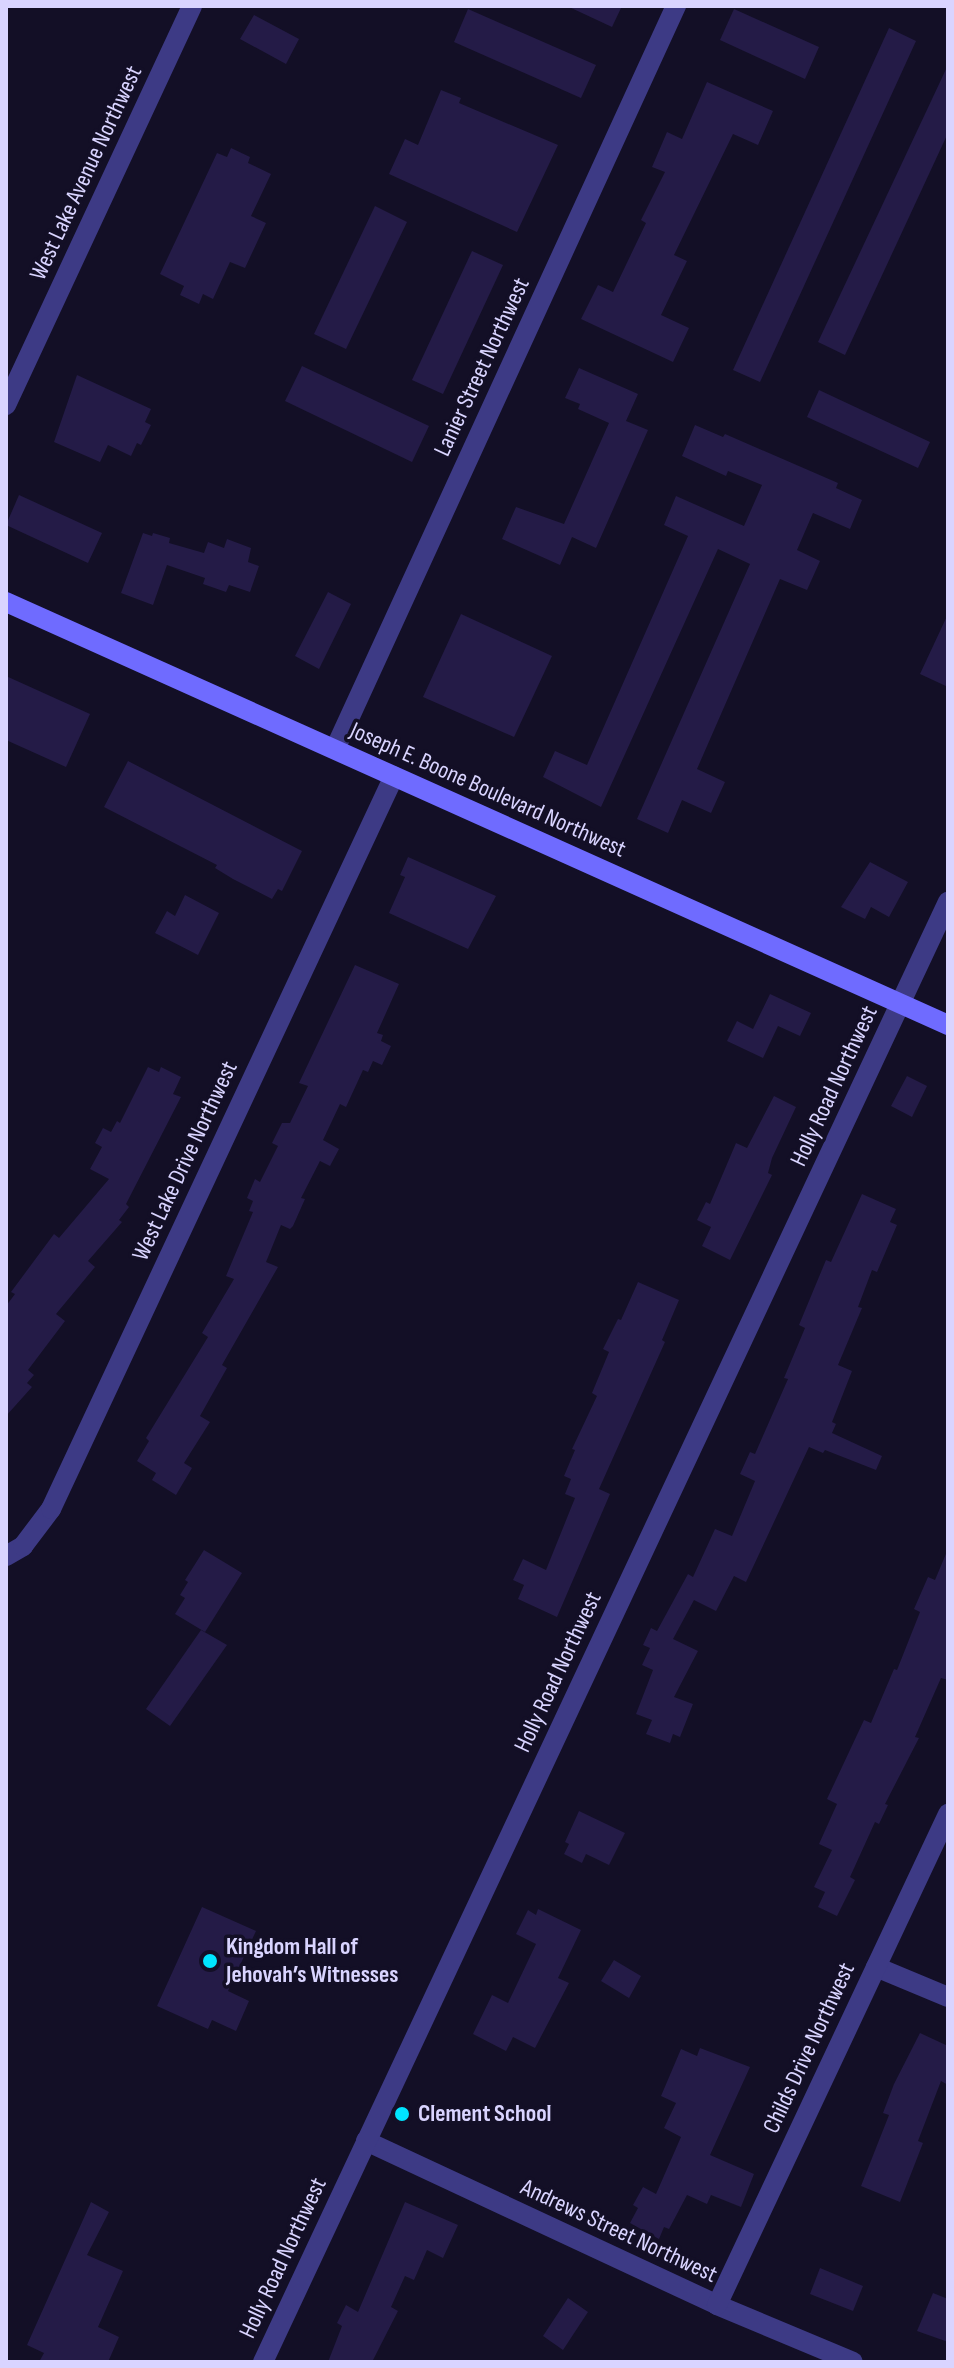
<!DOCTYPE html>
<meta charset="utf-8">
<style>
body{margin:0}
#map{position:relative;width:954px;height:2368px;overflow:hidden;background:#130f26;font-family:"Sofia Sans Condensed",sans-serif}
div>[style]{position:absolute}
.building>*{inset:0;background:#241b47}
.minor>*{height:20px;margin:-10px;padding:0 10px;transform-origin:10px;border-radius:10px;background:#3d3a85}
.tertiary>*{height:20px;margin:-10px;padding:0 10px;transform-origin:10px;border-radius:10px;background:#3d3a85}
.secondary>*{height:20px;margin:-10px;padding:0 10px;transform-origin:10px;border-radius:10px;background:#6f6bff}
.dots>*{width:22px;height:22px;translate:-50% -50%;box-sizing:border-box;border:4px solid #130f26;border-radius:50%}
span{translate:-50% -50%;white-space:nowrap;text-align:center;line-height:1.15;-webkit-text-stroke:7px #130f26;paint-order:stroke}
.street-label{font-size:24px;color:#d9d4ff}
.poi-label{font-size:24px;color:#d9d4ff;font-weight:700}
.left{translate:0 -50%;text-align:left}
.frame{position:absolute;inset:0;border:8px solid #d9d4ff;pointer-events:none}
</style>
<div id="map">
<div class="building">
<i style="clip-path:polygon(567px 6px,622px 6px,612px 27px)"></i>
<i style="clip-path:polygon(468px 9px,596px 65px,581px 98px,454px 42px)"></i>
<i style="clip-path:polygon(734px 9px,819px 47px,805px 79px,720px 40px)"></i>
<i style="clip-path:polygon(254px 15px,299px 39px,286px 64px,240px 39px)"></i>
<i style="clip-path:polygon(889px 28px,916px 41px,760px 382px,733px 370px)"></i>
<i style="clip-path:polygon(948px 65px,948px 133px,845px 355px,818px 342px)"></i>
<i style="clip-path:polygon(707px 82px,773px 111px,758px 145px,733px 134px,674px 255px,687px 261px,661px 315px,689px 328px,673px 362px,581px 319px,598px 285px,613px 292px,646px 223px,641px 220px,665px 172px,652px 167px,667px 132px,682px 139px)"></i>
<i style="clip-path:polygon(441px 90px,461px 98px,459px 103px,558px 145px,517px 232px,389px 174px,405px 139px,418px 145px)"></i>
<i style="clip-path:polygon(231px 148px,250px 157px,248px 163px,271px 174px,251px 216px,266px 223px,245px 268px,230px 262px,213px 299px,203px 294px,199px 304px,180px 295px,184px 286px,160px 274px,217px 153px,227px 157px)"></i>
<i style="clip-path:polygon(375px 206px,407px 222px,346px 349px,314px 334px)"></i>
<i style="clip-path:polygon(472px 251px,503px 265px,443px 394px,412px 380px)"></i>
<i style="clip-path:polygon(302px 366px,429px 426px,412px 462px,285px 401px)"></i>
<i style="clip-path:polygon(579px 368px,638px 394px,626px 421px,648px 430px,596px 548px,572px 537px,560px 565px,502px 539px,516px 507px,564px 524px,609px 423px,578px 409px,580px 404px,565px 398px)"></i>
<i style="clip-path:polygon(77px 375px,151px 409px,145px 422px,151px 425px,141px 445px,137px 443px,131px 456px,108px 445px,100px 462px,54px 442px)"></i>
<i style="clip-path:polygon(819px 390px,930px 442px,918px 468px,807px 417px)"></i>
<i style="clip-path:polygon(695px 425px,723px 437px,725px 434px,838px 483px,836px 488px,862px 500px,850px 529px,813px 513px,797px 550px,820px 561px,807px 590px,780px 579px,697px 769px,725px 782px,711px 813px,682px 800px,668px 833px,637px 819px,750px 564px,718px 549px,601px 807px,543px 777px,555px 751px,587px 765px,688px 536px,664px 525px,676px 496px,744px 526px,762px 485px,728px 471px,726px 476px,682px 456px)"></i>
<i style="clip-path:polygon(19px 495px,102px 533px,88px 563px,6px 525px)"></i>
<i style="clip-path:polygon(143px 533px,152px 536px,153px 533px,170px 538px,169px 543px,204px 553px,208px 542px,224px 548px,227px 539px,251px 548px,248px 562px,259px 566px,250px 592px,229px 585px,226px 592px,203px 584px,205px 578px,167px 565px,153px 605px,121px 593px)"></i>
<i style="clip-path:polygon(328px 592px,351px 604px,319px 669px,295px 656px)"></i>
<i style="clip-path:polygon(461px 614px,552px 656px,514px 737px,423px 697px)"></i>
<i style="clip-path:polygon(948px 614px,948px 687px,920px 674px)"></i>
<i style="clip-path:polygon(6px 676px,90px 714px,66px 767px,6px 740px)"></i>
<i style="clip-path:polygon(128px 761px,302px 851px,282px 891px,278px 889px,272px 899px,233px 879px,215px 868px,217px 865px,104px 807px)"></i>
<i style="clip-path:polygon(408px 857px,496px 896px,468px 949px,389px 913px,405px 877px,400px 875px)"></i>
<i style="clip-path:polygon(870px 862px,908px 882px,889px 917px,871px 907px,865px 919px,841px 907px)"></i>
<i style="clip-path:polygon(185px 895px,219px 913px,198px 955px,155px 933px,167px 911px,175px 916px)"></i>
<i style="clip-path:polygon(355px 965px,399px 984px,377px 1033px,383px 1035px,381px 1041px,391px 1046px,382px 1065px,373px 1061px,368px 1072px,363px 1070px,346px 1107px,340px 1104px,323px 1140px,339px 1149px,330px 1166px,320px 1161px,301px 1198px,305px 1199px,293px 1226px,290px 1229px,281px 1225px,266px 1262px,278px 1267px,222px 1365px,227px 1368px,200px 1416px,210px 1422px,184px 1463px,192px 1468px,176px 1495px,152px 1480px,156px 1473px,137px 1461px,149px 1441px,146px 1438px,208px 1337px,202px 1333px,234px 1279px,226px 1276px,253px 1212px,249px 1211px,253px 1201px,247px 1198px,255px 1179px,260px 1182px,278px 1146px,272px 1143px,282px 1123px,290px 1123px,308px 1086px,299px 1083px)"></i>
<i style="clip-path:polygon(770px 994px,811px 1013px,800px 1036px,778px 1026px,763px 1058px,727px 1041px,737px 1021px,753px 1029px)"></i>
<i style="clip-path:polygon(148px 1067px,159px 1072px,161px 1067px,181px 1077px,173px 1094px,181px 1097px,126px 1204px,129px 1207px,119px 1220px,122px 1222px,88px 1261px,95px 1267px,56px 1314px,65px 1321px,28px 1370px,34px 1375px,27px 1383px,32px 1387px,6px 1416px,6px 1306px,15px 1294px,11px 1292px,54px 1234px,59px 1238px,109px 1179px,90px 1169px,102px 1147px,95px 1143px,103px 1128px,111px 1132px,117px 1121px,120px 1123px)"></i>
<i style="clip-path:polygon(907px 1076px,927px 1086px,912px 1117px,891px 1106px)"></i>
<i style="clip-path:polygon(774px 1096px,796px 1107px,772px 1158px,768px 1173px,772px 1175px,730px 1260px,702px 1246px,711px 1227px,697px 1220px,706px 1202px,710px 1204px,736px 1143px,747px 1148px)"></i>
<i style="clip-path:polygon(862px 1194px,896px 1209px,890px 1222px,897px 1225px,877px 1272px,872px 1270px,858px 1307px,862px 1308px,838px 1365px,852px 1371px,832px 1422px,836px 1424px,832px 1433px,882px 1456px,876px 1470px,825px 1450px,823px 1453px,809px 1447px,746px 1582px,734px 1576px,716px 1611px,694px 1600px,673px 1639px,698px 1651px,674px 1697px,693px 1704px,680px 1737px,673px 1734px,670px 1743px,646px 1734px,652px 1720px,636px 1714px,653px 1670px,642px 1665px,650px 1648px,643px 1645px,651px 1628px,657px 1631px,688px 1574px,693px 1577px,715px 1529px,732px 1536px,755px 1481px,740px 1474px,750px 1452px,755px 1454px,788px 1379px,784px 1378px,805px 1328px,799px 1325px,826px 1260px,831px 1262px)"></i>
<i style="clip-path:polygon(638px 1282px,679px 1300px,662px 1340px,665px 1342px,599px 1489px,610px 1494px,557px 1617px,518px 1599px,524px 1585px,513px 1580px,523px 1559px,546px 1570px,575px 1498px,565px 1494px,571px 1479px,564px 1476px,575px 1450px,572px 1449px,597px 1396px,592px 1393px,609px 1352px,603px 1349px,618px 1319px,621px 1320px)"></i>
<i style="clip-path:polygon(948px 1549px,948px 1680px,941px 1678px,915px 1737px,919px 1738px,885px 1804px,888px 1805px,879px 1824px,875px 1822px,850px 1877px,855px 1880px,837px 1916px,818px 1907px,825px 1892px,814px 1887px,832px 1850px,819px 1844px,837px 1804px,827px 1799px,864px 1720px,871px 1723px,894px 1669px,897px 1670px,920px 1612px,914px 1609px,928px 1577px,935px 1580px)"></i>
<i style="clip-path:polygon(204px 1550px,242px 1573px,205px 1632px,175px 1614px,185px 1598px,180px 1595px,188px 1582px,185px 1580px)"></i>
<i style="clip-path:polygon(201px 1630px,227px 1645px,170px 1726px,146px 1709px)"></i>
<i style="clip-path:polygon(579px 1811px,625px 1833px,609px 1865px,586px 1854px,582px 1863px,564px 1854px,569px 1844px,565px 1842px)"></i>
<i style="clip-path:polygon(202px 1907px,256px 1931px,228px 1991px,249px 2001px,236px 2031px,212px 2020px,208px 2029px,157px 2006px)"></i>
<i style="clip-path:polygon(538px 1909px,581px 1930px,558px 1978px,569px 1983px,535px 2048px,513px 2037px,506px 2051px,473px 2034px,492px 1995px,508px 2003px,536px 1944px,516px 1934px,528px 1910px,536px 1915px)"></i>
<i style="clip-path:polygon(614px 1960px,641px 1976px,629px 1998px,601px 1981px)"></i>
<i style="clip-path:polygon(920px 2033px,948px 2046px,948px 2085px,941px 2081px,918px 2141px,923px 2143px,900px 2202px,861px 2186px,889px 2115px,883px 2113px,894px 2084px)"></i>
<i style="clip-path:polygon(700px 2048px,750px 2067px,710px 2155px,754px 2174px,741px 2207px,711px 2195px,707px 2204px,687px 2195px,669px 2229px,664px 2227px,659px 2239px,630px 2223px,638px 2208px,633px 2205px,643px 2187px,656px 2194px,681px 2137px,664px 2128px,676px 2103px,661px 2096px,681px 2049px,697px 2056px)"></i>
<i style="clip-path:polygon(91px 2202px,109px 2212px,87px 2255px,123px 2271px,98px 2327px,119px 2337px,108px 2362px,39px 2362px,44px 2353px,27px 2345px)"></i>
<i style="clip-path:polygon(405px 2202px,458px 2225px,443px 2258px,427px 2250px,414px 2280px,405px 2276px,391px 2307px,398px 2311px,372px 2362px,328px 2362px,342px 2326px,337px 2323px,346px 2305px,358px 2312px)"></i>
<i style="clip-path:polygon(820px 2268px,863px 2286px,853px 2311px,810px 2294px)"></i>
<i style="clip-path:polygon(933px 2293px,948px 2299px,948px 2342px,917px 2331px)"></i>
<i style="clip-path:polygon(568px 2298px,588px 2312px,563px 2350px,543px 2336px)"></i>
</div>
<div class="minor">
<i style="left:335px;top:749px;width:818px;rotate:-65.35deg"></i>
<i style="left:6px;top:1556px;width:20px;rotate:-30deg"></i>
<i style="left:23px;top:1546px;width:46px;rotate:-52.9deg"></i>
<i style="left:51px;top:1509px;width:809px;rotate:-64.92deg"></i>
<i style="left:876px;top:1967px;width:78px;rotate:22.6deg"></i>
<i style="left:366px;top:2141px;width:387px;rotate:25deg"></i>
<i style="left:717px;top:2305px;width:147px;rotate:22.7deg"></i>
<i style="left:717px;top:2305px;width:543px;rotate:-64.8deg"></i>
<i style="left:263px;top:2362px;width:1613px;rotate:-64.87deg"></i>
</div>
<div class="tertiary">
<i style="left:6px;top:405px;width:440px;rotate:-65deg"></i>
</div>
<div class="secondary">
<i style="left:6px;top:602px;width:1033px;rotate:24.18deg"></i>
</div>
<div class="dots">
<i style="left:210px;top:1961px;background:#00e5ff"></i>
<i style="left:402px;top:2114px;background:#00e5ff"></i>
</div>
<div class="street-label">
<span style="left:86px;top:173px;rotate:-65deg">West Lake Avenue Northwest</span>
<span style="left:482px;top:367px;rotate:-65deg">Lanier Street Northwest</span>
<span style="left:488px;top:790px;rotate:24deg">Joseph E. Boone Boulevard Northwest</span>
<span style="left:834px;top:1086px;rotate:-65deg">Holly Road Northwest</span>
<span style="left:185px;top:1161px;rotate:-65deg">West Lake Drive Northwest</span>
<span style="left:558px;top:1672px;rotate:-65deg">Holly Road Northwest</span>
<span style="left:809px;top:2048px;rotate:-65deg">Childs Drive Northwest</span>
<span style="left:619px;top:2231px;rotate:25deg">Andrews Street Northwest</span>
<span style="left:283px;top:2258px;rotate:-65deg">Holly Road Northwest</span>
</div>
<div class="poi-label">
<span class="left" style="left:226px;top:1961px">Kingdom Hall of<br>Jehovah’s Witnesses</span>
<span class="left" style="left:418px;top:2114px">Clement School</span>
</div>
<div class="frame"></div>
</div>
